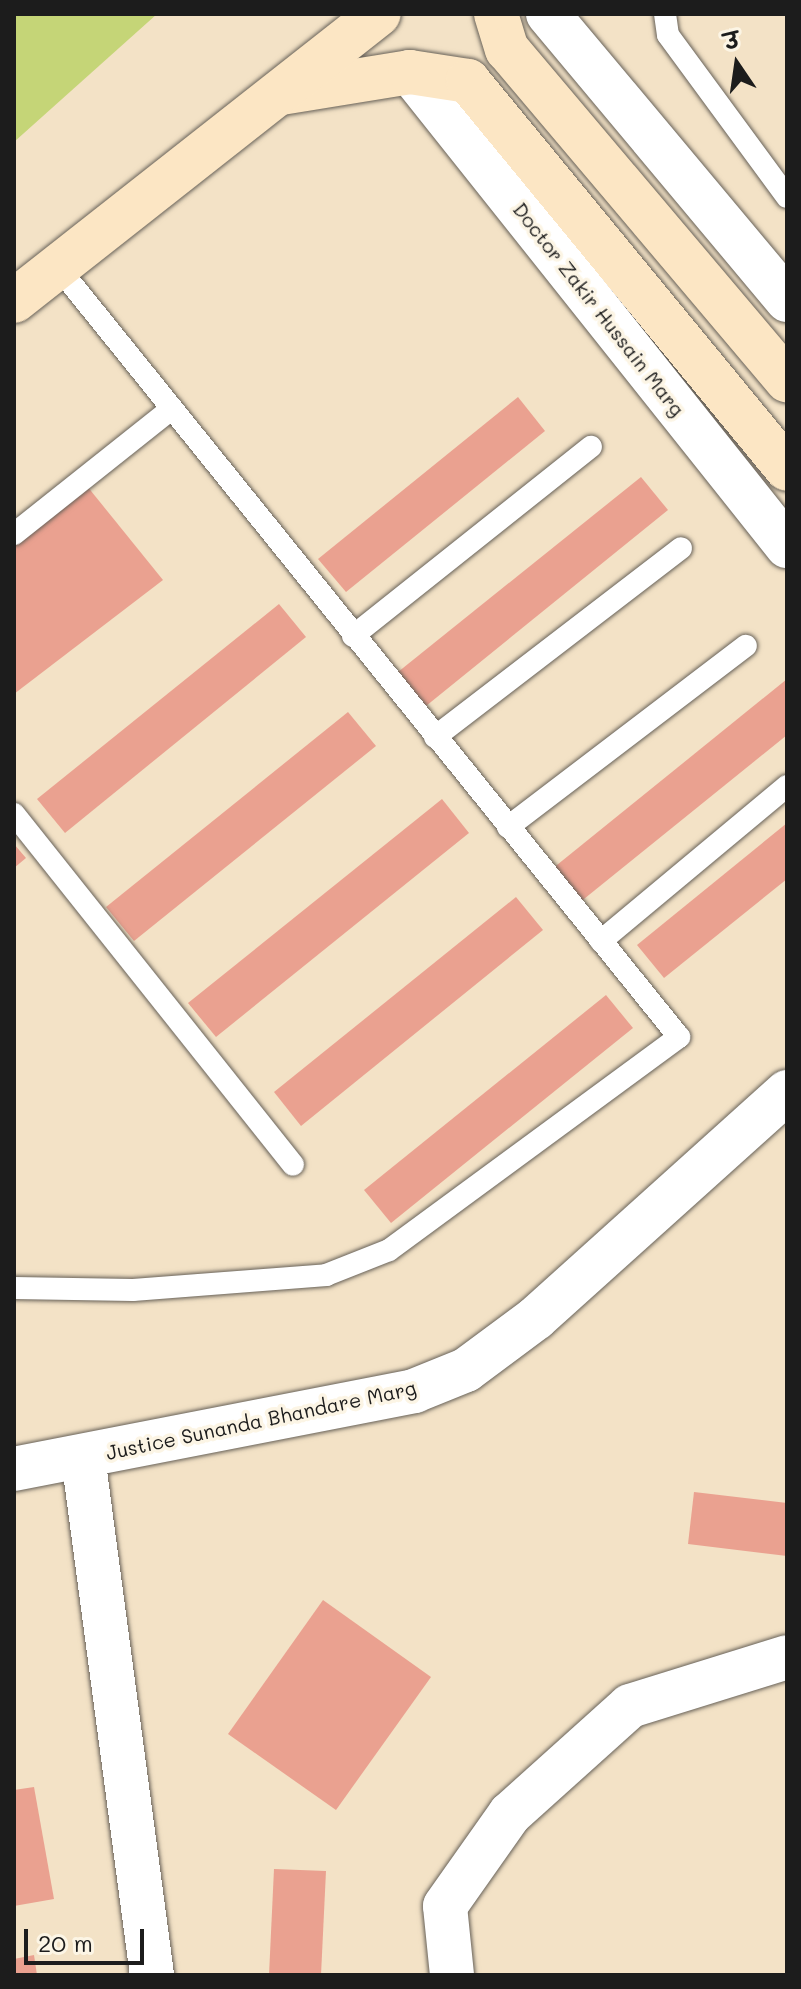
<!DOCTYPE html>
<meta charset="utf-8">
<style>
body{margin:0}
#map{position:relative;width:801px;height:1989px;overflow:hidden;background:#f3e2c6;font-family:Mali,"Playpen Sans Deva",sans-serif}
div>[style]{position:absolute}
.green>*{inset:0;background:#c5d577}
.building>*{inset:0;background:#eaa190}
.roads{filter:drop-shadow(0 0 2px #676158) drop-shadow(0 0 2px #676158)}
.service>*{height:22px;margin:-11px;padding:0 11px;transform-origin:11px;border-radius:11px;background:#fff}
.minor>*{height:44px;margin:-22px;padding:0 22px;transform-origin:22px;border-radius:22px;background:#fff}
.secondary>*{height:44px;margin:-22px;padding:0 22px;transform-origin:22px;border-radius:22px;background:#fce6c4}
span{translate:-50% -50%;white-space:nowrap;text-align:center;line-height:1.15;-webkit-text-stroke:7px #fcf5e5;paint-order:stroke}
.street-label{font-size:20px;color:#1c1c1c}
.frame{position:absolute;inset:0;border:16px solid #1c1c1c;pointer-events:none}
.north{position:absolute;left:697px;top:24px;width:80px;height:80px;-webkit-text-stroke:6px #fcf5e5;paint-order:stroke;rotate:347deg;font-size:22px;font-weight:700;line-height:32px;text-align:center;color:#1c1c1c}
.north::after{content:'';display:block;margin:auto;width:28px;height:36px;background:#1c1c1c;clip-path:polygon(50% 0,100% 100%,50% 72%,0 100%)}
.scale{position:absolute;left:24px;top:1929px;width:120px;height:36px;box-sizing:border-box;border:4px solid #1c1c1c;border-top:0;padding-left:10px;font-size:24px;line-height:28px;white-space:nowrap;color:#1c1c1c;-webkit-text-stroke:6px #fcf5e5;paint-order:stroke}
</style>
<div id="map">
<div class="green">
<i style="clip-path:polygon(14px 14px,157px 14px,14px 142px)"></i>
</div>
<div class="building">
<i style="clip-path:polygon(518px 397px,545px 431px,346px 592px,318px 559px)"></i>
<i style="clip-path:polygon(641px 477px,668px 510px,426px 706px,398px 672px)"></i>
<i style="clip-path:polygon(87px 486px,163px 580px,14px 694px,14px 546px)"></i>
<i style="clip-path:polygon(279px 604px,306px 637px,65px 833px,37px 799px)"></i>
<i style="clip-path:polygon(787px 679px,787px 735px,579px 903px,552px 869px)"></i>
<i style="clip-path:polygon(348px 712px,376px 746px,134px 941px,106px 907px)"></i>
<i style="clip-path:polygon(442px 799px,469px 833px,216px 1037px,188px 1003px)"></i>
<i style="clip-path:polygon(787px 823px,787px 879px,664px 978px,637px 945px)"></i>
<i style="clip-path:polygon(14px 844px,26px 858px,14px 868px)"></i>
<i style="clip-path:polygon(516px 897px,543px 930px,301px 1126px,274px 1092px)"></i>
<i style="clip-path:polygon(606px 995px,633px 1028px,391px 1223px,364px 1190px)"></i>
<i style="clip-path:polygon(694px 1492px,787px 1503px,787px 1556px,688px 1544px)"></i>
<i style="clip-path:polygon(323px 1600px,431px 1677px,336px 1810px,228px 1734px)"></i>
<i style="clip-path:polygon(34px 1787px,54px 1899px,14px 1906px,14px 1790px)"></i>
<i style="clip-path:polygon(274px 1869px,326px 1871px,321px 1975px,269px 1975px)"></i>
<i style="clip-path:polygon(34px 1955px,37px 1975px,14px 1975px,14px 1959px)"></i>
</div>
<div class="roads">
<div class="service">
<i style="left:665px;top:14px;width:21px;rotate:82deg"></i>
<i style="left:668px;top:35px;width:201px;rotate:53.7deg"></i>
<i style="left:14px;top:534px;width:201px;rotate:-38.5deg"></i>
<i style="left:353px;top:636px;width:304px;rotate:-38.5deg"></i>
<i style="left:435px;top:737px;width:310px;rotate:-37.5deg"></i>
<i style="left:14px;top:814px;width:448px;rotate:51.5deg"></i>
<i style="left:508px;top:827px;width:299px;rotate:-37.3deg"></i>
<i style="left:601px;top:941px;width:242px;rotate:-39.8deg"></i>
<i style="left:14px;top:1288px;width:119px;rotate:1deg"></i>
<i style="left:133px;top:1290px;width:194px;rotate:-4.4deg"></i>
<i style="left:326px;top:1275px;width:68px;rotate:-21.6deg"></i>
<i style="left:389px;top:1250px;width:360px;rotate:-36.3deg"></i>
<i style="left:679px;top:1037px;width:991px;rotate:-128.89deg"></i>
</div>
<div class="minor">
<i style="left:548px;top:14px;width:373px;rotate:50.1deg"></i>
<i style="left:410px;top:72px;width:606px;rotate:51.5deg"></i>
<i style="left:83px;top:1457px;width:523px;rotate:82.41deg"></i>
<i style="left:14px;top:1469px;width:408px;rotate:-11deg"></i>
<i style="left:414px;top:1391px;width:56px;rotate:-22deg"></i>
<i style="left:466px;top:1370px;width:87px;rotate:-36.6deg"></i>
<i style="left:536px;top:1318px;width:338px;rotate:-42deg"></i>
<i style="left:452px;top:1975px;width:69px;rotate:-95.8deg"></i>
<i style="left:445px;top:1906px;width:113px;rotate:-54.8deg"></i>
<i style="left:510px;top:1814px;width:161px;rotate:-42deg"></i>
<i style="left:630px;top:1706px;width:164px;rotate:-17.3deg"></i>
</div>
<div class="secondary">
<i style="left:496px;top:14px;width:37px;rotate:73deg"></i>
<i style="left:507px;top:49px;width:434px;rotate:49.8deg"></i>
<i style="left:281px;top:93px;width:131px;rotate:-9.2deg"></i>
<i style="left:410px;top:72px;width:59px;rotate:8.8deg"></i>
<i style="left:468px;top:81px;width:502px;rotate:50.57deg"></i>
<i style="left:14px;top:301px;width:464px;rotate:-38.2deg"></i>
</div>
</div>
<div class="street-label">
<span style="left:599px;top:309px;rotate:52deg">Doctor Zakir Hussain Marg</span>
<span style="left:261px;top:1420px;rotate:-12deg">Justice Sunanda Bhandare Marg</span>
</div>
<div class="frame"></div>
<div class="north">उ</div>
<div class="scale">20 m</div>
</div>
